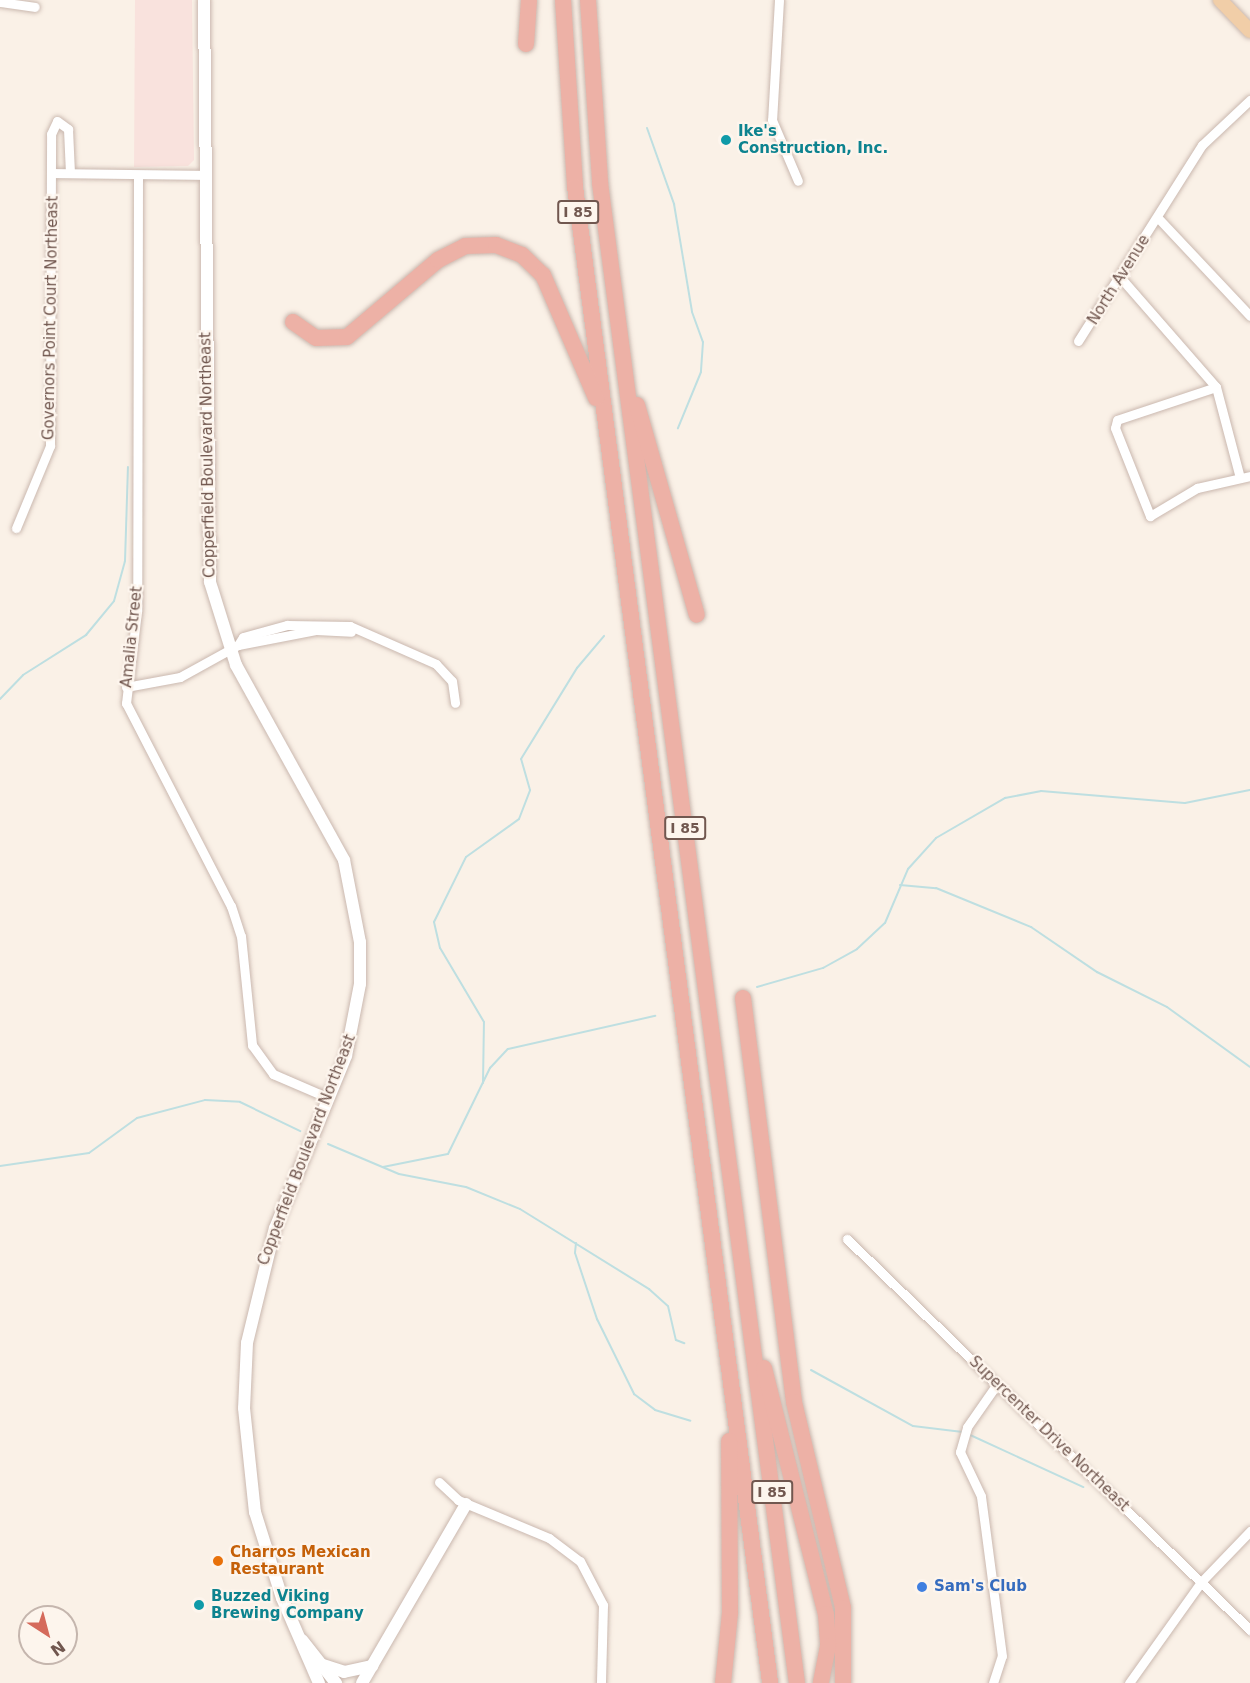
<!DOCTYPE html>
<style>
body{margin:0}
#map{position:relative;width:1250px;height:1683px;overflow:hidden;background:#faf1e7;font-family:"DejaVu Sans",sans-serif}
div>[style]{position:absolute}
.commercial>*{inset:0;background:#f9e2dd}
.stream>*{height:2px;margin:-1px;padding:0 1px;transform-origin:1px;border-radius:1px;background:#bedfe1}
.roads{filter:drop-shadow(0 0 2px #cab8af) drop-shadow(0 0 2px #cab8af)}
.street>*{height:9px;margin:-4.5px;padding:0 4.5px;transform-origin:4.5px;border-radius:4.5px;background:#fff}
.secondary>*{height:12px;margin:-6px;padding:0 6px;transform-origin:6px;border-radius:6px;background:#fff}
.primary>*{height:14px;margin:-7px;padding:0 7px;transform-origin:7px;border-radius:7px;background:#f1cea8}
.highway>*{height:16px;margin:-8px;padding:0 8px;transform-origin:8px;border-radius:8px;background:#edb1a6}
.dots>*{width:16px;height:16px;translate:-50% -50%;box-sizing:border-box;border:3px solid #fdf5ed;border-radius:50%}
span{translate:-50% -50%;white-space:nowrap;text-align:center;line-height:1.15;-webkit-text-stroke:4.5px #fdf5ed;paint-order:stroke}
.shield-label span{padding:2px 4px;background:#fdf5ed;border:2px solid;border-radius:4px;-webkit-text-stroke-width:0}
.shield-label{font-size:14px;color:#71574f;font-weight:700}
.culture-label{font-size:15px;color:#0d838f;font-weight:700}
.left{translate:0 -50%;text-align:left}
.street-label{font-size:15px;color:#71574f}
.food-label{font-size:15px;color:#c56008;font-weight:700}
.shop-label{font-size:15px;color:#366cbe;font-weight:700}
.north{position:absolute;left:18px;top:1605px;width:60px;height:60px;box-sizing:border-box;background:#fdf5ed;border:2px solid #c5b6ae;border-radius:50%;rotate:144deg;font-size:16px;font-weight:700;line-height:24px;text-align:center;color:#71574f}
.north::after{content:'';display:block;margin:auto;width:21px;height:27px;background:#d56a5b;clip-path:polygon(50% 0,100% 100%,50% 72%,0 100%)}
</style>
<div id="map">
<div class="commercial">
<i style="clip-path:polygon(135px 0,192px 0,194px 160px,188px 166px,134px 167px)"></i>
</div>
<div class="stream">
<i style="left:647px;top:128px;width:81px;rotate:70.4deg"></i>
<i style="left:674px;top:204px;width:109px;rotate:80.5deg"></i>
<i style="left:692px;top:312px;width:32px;rotate:70deg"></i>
<i style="left:703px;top:342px;width:30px;rotate:94deg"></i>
<i style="left:701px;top:372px;width:61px;rotate:112.3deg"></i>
<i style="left:0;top:699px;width:33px;rotate:-46deg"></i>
<i style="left:23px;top:675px;width:75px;rotate:-32.4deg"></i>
<i style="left:86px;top:635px;width:44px;rotate:-50.5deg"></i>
<i style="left:114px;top:601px;width:41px;rotate:-74.6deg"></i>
<i style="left:125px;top:561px;width:94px;rotate:-88.2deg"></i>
<i style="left:900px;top:885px;width:36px;rotate:5deg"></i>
<i style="left:936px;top:888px;width:103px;rotate:22.3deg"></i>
<i style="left:1031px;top:927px;width:80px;rotate:34.3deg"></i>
<i style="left:1097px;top:972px;width:78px;rotate:26.6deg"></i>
<i style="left:1167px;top:1007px;width:102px;rotate:35.9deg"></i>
<i style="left:757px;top:987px;width:69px;rotate:-16.1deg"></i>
<i style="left:823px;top:968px;width:39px;rotate:-29deg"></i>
<i style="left:857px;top:949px;width:38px;rotate:-43deg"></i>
<i style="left:885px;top:923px;width:59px;rotate:-66.9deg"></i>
<i style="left:908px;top:869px;width:42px;rotate:-47.9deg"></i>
<i style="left:936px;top:838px;width:80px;rotate:-30.1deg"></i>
<i style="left:1005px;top:798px;width:37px;rotate:-11deg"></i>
<i style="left:1041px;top:791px;width:144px;rotate:4.8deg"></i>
<i style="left:1185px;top:803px;width:66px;rotate:-11.3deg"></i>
<i style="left:483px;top:1083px;width:61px;rotate:-89.1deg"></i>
<i style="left:484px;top:1022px;width:86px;rotate:-120.7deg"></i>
<i style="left:440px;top:948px;width:27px;rotate:-103deg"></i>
<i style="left:434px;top:922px;width:72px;rotate:-63.8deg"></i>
<i style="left:466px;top:857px;width:65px;rotate:-35.6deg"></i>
<i style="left:519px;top:819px;width:31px;rotate:-69deg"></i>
<i style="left:530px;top:790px;width:32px;rotate:-106deg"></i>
<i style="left:521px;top:759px;width:107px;rotate:-58.4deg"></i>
<i style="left:577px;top:668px;width:42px;rotate:-49.8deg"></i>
<i style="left:328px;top:1144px;width:77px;rotate:22.9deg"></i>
<i style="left:399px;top:1174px;width:68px;rotate:11deg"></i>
<i style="left:466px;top:1187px;width:58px;rotate:22.2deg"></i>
<i style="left:520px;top:1209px;width:152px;rotate:31.8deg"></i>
<i style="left:649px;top:1289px;width:25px;rotate:42deg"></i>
<i style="left:668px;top:1306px;width:35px;rotate:77deg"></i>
<i style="left:676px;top:1340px;width:9px;rotate:21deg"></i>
<i style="left:0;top:1166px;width:90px;rotate:-8.3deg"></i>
<i style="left:89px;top:1153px;width:59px;rotate:-36.1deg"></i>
<i style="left:137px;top:1118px;width:70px;rotate:-14.8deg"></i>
<i style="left:205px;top:1100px;width:35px;rotate:3deg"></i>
<i style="left:240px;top:1102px;width:67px;rotate:25.8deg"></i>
<i style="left:383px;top:1167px;width:66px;rotate:-11.3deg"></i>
<i style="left:448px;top:1154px;width:96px;rotate:-64deg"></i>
<i style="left:490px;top:1068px;width:26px;rotate:-47deg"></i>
<i style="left:508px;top:1049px;width:151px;rotate:-12.7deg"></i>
<i style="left:576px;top:1243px;width:10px;rotate:96deg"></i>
<i style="left:575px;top:1253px;width:70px;rotate:71.6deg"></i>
<i style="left:597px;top:1319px;width:84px;rotate:63.7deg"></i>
<i style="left:634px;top:1394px;width:26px;rotate:37deg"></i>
<i style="left:655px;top:1410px;width:37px;rotate:17deg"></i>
<i style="left:811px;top:1370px;width:116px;rotate:28.8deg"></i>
<i style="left:913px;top:1426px;width:50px;rotate:6.8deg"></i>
<i style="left:968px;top:1434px;width:127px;rotate:24.7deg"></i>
</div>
<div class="roads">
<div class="street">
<i style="left:779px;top:0;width:120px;rotate:93.3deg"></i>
<i style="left:772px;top:120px;width:66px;rotate:66.9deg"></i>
<i style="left:0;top:2px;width:35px;rotate:8deg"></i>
<i style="left:53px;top:173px;width:154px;rotate:0.7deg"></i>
<i style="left:138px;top:175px;width:436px;rotate:90.1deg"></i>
<i style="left:137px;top:611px;width:93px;rotate:96.8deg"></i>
<i style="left:126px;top:703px;width:229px;rotate:62.7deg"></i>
<i style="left:231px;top:906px;width:32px;rotate:72deg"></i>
<i style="left:241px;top:936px;width:110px;rotate:84.2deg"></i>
<i style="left:252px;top:1045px;width:36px;rotate:54deg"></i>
<i style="left:273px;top:1074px;width:61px;rotate:23.2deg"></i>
<i style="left:1159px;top:219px;width:133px;rotate:46.8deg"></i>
<i style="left:1120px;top:277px;width:146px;rotate:48.9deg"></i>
<i style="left:1216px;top:387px;width:104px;rotate:161.6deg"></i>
<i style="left:1117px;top:420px;width:8px;rotate:104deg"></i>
<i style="left:1115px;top:428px;width:95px;rotate:68.3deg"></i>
<i style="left:1150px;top:516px;width:55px;rotate:-30.8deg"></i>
<i style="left:1197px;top:488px;width:54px;rotate:-12.8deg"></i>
<i style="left:1078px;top:341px;width:232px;rotate:-57.7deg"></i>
<i style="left:1202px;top:145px;width:66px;rotate:-43.2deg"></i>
<i style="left:1216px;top:387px;width:94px;rotate:75.2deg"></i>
<i style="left:16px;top:528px;width:89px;rotate:-67.5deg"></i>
<i style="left:50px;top:446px;width:312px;rotate:-89.8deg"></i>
<i style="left:51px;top:134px;width:14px;rotate:-65deg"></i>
<i style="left:57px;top:121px;width:14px;rotate:36deg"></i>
<i style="left:68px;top:129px;width:44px;rotate:87.4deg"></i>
<i style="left:238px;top:645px;width:9px;rotate:-58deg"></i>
<i style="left:243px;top:637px;width:46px;rotate:-15.3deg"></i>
<i style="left:287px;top:625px;width:63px;rotate:0.9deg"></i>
<i style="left:350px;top:626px;width:94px;rotate:23.8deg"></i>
<i style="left:436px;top:664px;width:23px;rotate:47deg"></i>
<i style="left:452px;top:681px;width:22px;rotate:82deg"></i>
<i style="left:126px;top:687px;width:55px;rotate:-10.5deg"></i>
<i style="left:180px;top:677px;width:66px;rotate:-28.9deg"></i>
<i style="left:238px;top:645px;width:79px;rotate:-10.9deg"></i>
<i style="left:316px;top:630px;width:35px;rotate:3deg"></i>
<i style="left:847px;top:1239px;width:562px;rotate:44.13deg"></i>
<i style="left:439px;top:1482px;width:26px;rotate:43deg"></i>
<i style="left:458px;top:1500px;width:99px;rotate:22.7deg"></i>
<i style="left:549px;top:1538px;width:39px;rotate:37deg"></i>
<i style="left:580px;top:1561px;width:50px;rotate:62.4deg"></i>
<i style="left:603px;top:1605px;width:78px;rotate:91.5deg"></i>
<i style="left:993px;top:1683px;width:28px;rotate:-72deg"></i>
<i style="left:1002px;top:1656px;width:161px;rotate:-97.5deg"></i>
<i style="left:981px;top:1496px;width:49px;rotate:-115.5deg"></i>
<i style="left:960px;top:1452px;width:26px;rotate:-74deg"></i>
<i style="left:967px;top:1427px;width:52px;rotate:-55.1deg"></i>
<i style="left:1129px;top:1683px;width:124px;rotate:-54.5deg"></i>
<i style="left:1201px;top:1582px;width:71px;rotate:-46.1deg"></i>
</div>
<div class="secondary">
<i style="left:204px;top:0;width:582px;rotate:89.41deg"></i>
<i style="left:210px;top:582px;width:87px;rotate:72.6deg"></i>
<i style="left:236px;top:665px;width:223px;rotate:61deg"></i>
<i style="left:344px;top:860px;width:84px;rotate:79deg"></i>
<i style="left:360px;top:942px;width:42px;rotate:90deg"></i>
<i style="left:360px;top:984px;width:73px;rotate:101deg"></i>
<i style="left:346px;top:1056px;width:186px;rotate:112.4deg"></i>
<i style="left:275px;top:1228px;width:118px;rotate:103.7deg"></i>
<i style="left:247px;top:1343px;width:65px;rotate:92.6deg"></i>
<i style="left:244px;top:1408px;width:105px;rotate:84deg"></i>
<i style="left:255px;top:1512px;width:90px;rotate:72.6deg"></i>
<i style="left:282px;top:1598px;width:93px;rotate:66.5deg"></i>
<i style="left:302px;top:1640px;width:55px;rotate:51.7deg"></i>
<i style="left:323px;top:1665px;width:22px;rotate:18deg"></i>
<i style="left:344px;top:1672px;width:29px;rotate:-12deg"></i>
<i style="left:362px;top:1683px;width:207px;rotate:-59.8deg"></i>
</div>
<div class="primary">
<i style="left:1220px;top:0;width:43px;rotate:45.9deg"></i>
</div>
<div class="highway">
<i style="left:563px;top:0;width:187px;rotate:86.3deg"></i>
<i style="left:575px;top:187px;width:1509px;rotate:82.57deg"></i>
<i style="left:588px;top:0;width:183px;rotate:86.2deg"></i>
<i style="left:600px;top:183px;width:1513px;rotate:82.52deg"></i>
<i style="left:526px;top:44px;width:44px;rotate:-86.1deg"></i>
<i style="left:293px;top:322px;width:28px;rotate:35deg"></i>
<i style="left:316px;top:338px;width:31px;rotate:-2deg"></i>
<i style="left:347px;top:337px;width:119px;rotate:-40.2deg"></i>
<i style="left:438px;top:260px;width:30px;rotate:-27deg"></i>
<i style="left:465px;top:246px;width:31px;rotate:-2deg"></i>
<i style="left:496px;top:245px;width:28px;rotate:21deg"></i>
<i style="left:522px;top:255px;width:29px;rotate:44deg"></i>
<i style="left:543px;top:275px;width:134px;rotate:66.7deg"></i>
<i style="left:637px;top:405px;width:218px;rotate:74.1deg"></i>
<i style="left:743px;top:998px;width:407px;rotate:82.8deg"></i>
<i style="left:794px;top:1402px;width:212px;rotate:76.6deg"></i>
<i style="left:843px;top:1608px;width:75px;rotate:90deg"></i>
<i style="left:764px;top:1368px;width:254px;rotate:75.9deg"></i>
<i style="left:826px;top:1614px;width:32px;rotate:86deg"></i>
<i style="left:828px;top:1646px;width:38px;rotate:101deg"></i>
<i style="left:723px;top:1683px;width:70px;rotate:-84.3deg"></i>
<i style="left:730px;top:1613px;width:172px;rotate:-90.3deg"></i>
</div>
</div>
<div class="dots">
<i style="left:726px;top:140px;background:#0f9aa8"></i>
<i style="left:218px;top:1561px;background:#e8710a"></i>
<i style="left:922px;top:1587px;background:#3f7fe0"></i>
<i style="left:199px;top:1605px;background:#0f9aa8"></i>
</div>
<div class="shield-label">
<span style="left:578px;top:212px">I 85</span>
<span style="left:685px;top:828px">I 85</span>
<span style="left:772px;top:1492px">I 85</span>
</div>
<div class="culture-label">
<span class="left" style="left:738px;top:140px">Ike's<br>Construction, Inc.</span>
<span class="left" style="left:211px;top:1605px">Buzzed Viking<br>Brewing Company</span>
</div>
<div class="street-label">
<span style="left:1119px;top:280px;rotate:-58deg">North Avenue</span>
<span style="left:51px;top:318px;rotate:-89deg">Governors Point Court Northeast</span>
<span style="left:208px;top:455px;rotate:-91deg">Copperfield Boulevard Northeast</span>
<span style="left:132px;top:637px;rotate:-84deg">Amalia Street</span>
<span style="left:307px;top:1150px;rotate:-69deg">Copperfield Boulevard Northeast</span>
<span style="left:1049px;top:1434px;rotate:44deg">Supercenter Drive Northeast</span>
</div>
<div class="food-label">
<span class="left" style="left:230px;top:1561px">Charros Mexican<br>Restaurant</span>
</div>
<div class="shop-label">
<span class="left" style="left:934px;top:1587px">Sam's Club</span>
</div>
<div class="north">N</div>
</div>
